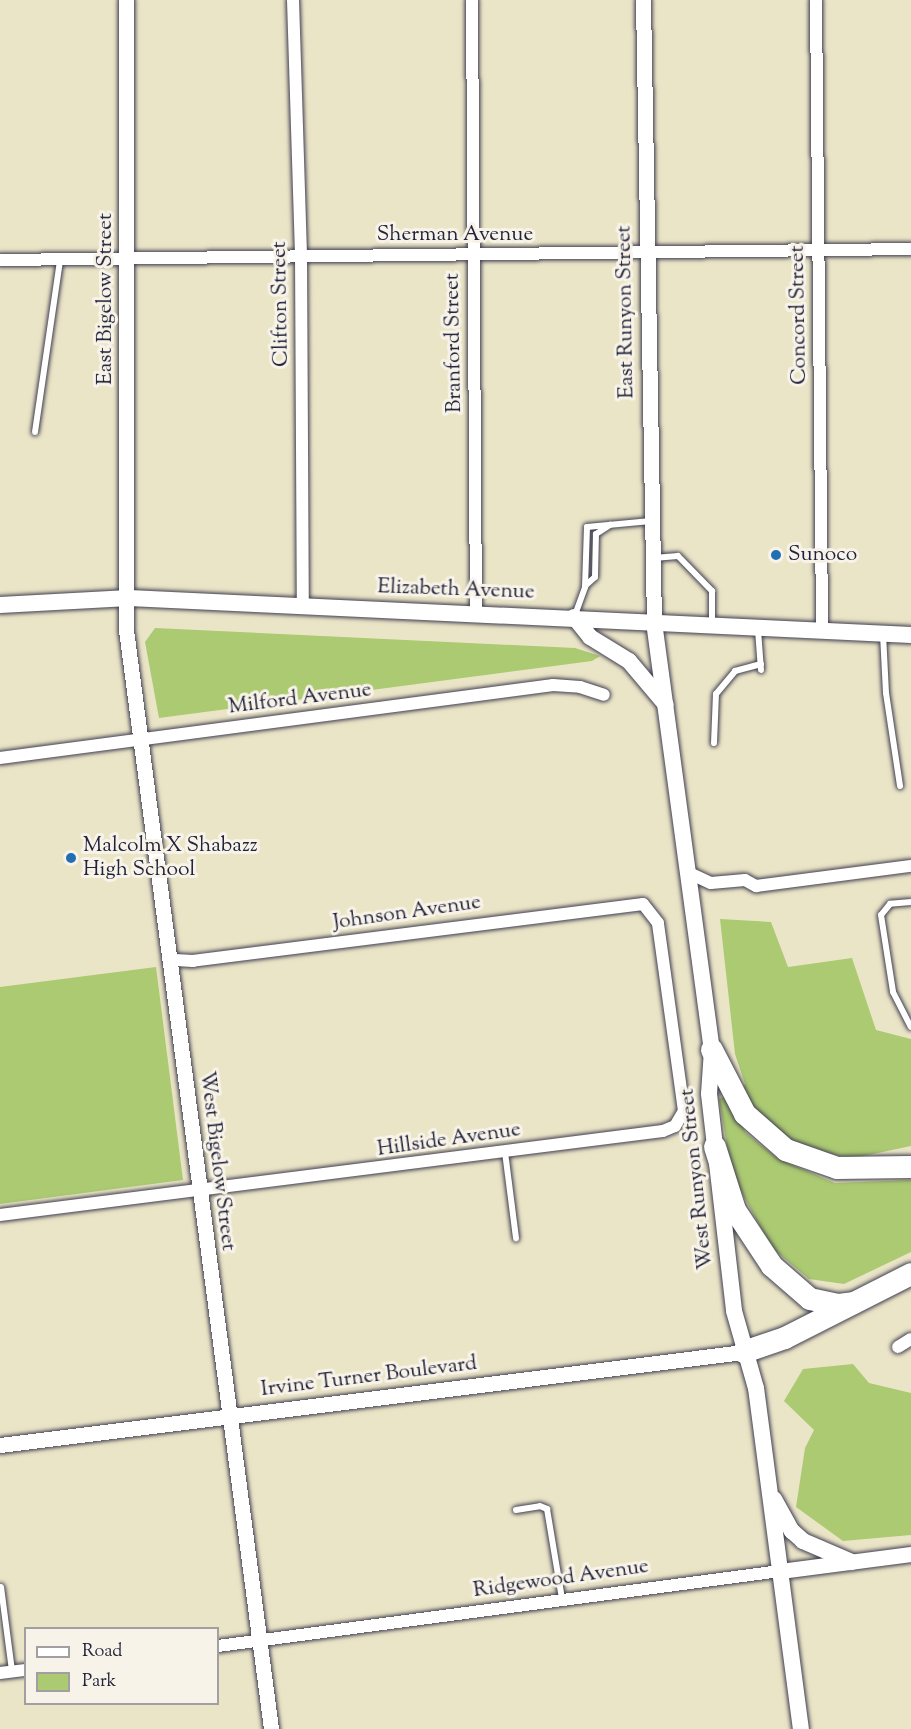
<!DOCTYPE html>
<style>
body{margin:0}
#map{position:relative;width:911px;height:1729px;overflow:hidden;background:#ebe5c8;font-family:"Sorts Mill Goudy",serif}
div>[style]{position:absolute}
.green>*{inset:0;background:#abca72}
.roads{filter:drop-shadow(0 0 2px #403f50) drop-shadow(0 0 2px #403f50)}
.service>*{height:6px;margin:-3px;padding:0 3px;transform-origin:3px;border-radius:3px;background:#fff}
.minor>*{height:12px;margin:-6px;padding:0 6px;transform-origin:6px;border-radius:6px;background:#fff}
.tertiary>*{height:15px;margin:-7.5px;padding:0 7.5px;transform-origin:7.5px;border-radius:7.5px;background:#fff}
.secondary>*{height:16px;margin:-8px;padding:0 8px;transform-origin:8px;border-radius:8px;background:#fff}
.motorway>*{height:22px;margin:-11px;padding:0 11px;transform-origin:11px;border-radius:11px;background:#fff}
.dots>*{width:16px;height:16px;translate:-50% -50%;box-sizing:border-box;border:3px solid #f7f3e8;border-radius:50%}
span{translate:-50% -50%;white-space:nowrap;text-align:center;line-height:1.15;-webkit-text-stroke:6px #f7f3e8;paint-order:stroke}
.street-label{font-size:21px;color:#22223b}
.poi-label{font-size:21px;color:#22223b}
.left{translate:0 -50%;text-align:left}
.legend{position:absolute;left:24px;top:1627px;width:195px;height:78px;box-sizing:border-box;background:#f7f3e8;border:2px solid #a29fa3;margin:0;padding:8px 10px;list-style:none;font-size:18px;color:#22223b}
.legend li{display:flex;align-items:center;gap:12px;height:30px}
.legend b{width:30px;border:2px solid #a29fa3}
</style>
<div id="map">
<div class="green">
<i style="clip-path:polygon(155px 628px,575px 648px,600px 656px,592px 661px,159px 718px,145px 642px)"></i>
<i style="clip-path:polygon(720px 919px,771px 922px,788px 967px,852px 958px,876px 1030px,911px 1039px,911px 1146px,854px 1158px,818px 1152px,791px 1140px,757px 1112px,741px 1088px,745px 1084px,735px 1054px)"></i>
<i style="clip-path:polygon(156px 967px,183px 1180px,0 1204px,0 987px)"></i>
<i style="clip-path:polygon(724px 1097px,746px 1133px,778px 1159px,835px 1183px,911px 1180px,911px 1252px,844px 1284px,809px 1279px,772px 1248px,732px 1175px,719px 1099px)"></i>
<i style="clip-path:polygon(853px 1364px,869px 1383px,911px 1393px,911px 1535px,843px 1541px,796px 1507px,805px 1448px,814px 1430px,784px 1401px,803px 1369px)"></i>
</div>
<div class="roads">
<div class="service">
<i style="left:35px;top:432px;width:174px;rotate:-81.7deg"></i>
<i style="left:654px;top:558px;width:24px;rotate:-5deg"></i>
<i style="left:678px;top:556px;width:49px;rotate:45.8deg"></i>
<i style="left:712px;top:591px;width:33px;rotate:90deg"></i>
<i style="left:585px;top:586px;width:13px;rotate:-42deg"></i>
<i style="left:595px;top:577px;width:43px;rotate:-88.7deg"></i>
<i style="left:596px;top:534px;width:17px;rotate:-33deg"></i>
<i style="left:575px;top:615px;width:30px;rotate:-70deg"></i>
<i style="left:585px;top:587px;width:60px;rotate:-88.1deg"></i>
<i style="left:587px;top:527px;width:64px;rotate:-5.4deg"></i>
<i style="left:758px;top:630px;width:40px;rotate:85.7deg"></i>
<i style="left:883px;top:634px;width:59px;rotate:87.1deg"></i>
<i style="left:886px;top:693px;width:94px;rotate:81.4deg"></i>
<i style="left:714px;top:743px;width:49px;rotate:-87.7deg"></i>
<i style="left:716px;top:694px;width:30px;rotate:-50deg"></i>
<i style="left:735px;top:671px;width:27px;rotate:-15deg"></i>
<i style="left:911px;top:902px;width:21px;rotate:175deg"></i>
<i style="left:890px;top:904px;width:14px;rotate:129deg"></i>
<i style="left:881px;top:915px;width:78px;rotate:81.1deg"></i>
<i style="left:893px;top:992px;width:39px;rotate:63deg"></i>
<i style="left:505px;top:1152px;width:87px;rotate:82.7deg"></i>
<i style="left:516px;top:1510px;width:24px;rotate:-9deg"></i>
<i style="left:540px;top:1506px;width:8px;rotate:23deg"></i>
<i style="left:547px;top:1509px;width:91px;rotate:80.5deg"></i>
<i style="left:1px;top:1587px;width:85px;rotate:82.5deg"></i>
</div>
<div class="minor">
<i style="left:293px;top:0;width:255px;rotate:88.2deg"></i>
<i style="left:301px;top:255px;width:352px;rotate:89.7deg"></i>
<i style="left:472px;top:0;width:613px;rotate:89.63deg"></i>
<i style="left:816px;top:0;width:630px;rotate:89.45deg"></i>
<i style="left:0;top:260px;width:911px;rotate:-0.69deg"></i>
<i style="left:0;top:758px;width:558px;rotate:-7.52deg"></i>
<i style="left:553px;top:685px;width:27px;rotate:4deg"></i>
<i style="left:580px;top:687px;width:25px;rotate:18deg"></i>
<i style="left:687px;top:872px;width:26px;rotate:25deg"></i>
<i style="left:711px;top:883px;width:34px;rotate:-5deg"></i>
<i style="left:745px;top:880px;width:13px;rotate:29deg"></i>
<i style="left:756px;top:886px;width:156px;rotate:-7.4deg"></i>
<i style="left:0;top:1215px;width:668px;rotate:-7.22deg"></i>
<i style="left:663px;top:1131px;width:13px;rotate:-23deg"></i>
<i style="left:675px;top:1126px;width:17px;rotate:-59deg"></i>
<i style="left:684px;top:1111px;width:190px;rotate:-97.9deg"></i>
<i style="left:658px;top:923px;width:24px;rotate:-128deg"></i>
<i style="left:643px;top:904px;width:454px;rotate:172.8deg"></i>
<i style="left:193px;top:961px;width:22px;rotate:-177deg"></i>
<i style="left:898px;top:1347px;width:15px;rotate:-32deg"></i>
<i style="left:218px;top:1646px;width:567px;rotate:-7.6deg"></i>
<i style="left:0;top:1673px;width:26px;rotate:-7deg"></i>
</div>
<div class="tertiary">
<i style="left:126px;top:0;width:630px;rotate:90deg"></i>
<i style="left:126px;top:630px;width:1109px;rotate:82.48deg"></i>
<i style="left:643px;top:0;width:622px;rotate:88.99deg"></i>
<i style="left:0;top:1445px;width:750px;rotate:-7.13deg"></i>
<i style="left:780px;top:1571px;width:132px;rotate:-7.4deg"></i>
</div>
<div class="secondary">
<i style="left:0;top:605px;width:129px;rotate:-3.1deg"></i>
<i style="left:129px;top:598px;width:783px;rotate:2.71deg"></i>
<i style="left:574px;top:617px;width:26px;rotate:51deg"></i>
<i style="left:590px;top:637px;width:46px;rotate:31.6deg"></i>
<i style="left:629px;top:661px;width:57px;rotate:49.9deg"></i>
<i style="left:654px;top:622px;width:432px;rotate:82.3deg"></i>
<i style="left:712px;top:1050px;width:44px;rotate:93.9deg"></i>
<i style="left:709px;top:1094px;width:218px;rotate:83.4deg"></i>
<i style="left:734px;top:1311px;width:80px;rotate:74.1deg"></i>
<i style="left:756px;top:1388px;width:344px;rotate:82.5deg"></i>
<i style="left:774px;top:1499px;width:37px;rotate:61deg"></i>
<i style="left:792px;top:1531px;width:15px;rotate:42deg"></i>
<i style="left:803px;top:1541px;width:53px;rotate:23.2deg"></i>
</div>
<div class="motorway">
<i style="left:712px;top:1050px;width:72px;rotate:62.7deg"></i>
<i style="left:745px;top:1114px;width:55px;rotate:41.3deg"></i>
<i style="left:786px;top:1150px;width:54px;rotate:19.4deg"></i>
<i style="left:837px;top:1168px;width:74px;rotate:-0.8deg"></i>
<i style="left:715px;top:1147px;width:66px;rotate:72.4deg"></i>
<i style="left:735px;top:1210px;width:67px;rotate:56.5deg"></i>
<i style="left:772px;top:1266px;width:50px;rotate:41deg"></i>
<i style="left:810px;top:1299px;width:30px;rotate:12deg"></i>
<i style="left:839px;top:1305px;width:14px;rotate:-8deg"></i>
<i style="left:744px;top:1352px;width:43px;rotate:-18.9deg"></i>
<i style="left:785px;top:1338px;width:141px;rotate:-26.9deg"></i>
</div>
</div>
<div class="dots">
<i style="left:776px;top:555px;background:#1f6fb2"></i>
<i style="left:71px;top:858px;background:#1f6fb2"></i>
</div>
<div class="street-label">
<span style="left:455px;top:235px">Sherman Avenue</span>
<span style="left:106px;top:299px;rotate:-90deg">East Bigelow Street</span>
<span style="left:281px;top:304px;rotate:-91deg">Clifton Street</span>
<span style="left:626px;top:312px;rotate:-91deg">East Runyon Street</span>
<span style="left:799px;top:315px;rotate:-91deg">Concord Street</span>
<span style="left:454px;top:343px;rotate:-91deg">Branford Street</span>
<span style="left:456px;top:590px;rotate:2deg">Elizabeth Avenue</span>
<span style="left:300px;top:699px;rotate:-7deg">Milford Avenue</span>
<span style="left:407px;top:913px;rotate:-8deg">Johnson Avenue</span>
<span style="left:449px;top:1140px;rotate:-8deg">Hillside Avenue</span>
<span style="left:217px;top:1161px;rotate:83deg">West Bigelow Street</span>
<span style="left:697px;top:1179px;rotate:-96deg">West Runyon Street</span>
<span style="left:369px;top:1377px;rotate:-7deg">Irvine Turner Boulevard</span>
<span style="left:561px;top:1579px;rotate:-8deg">Ridgewood Avenue</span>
</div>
<div class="poi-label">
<span class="left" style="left:788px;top:555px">Sunoco</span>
<span class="left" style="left:83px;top:858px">Malcolm X Shabazz<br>High School</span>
</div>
<ul class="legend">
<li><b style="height:8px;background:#fff"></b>Road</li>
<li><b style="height:16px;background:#abca72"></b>Park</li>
</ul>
</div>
